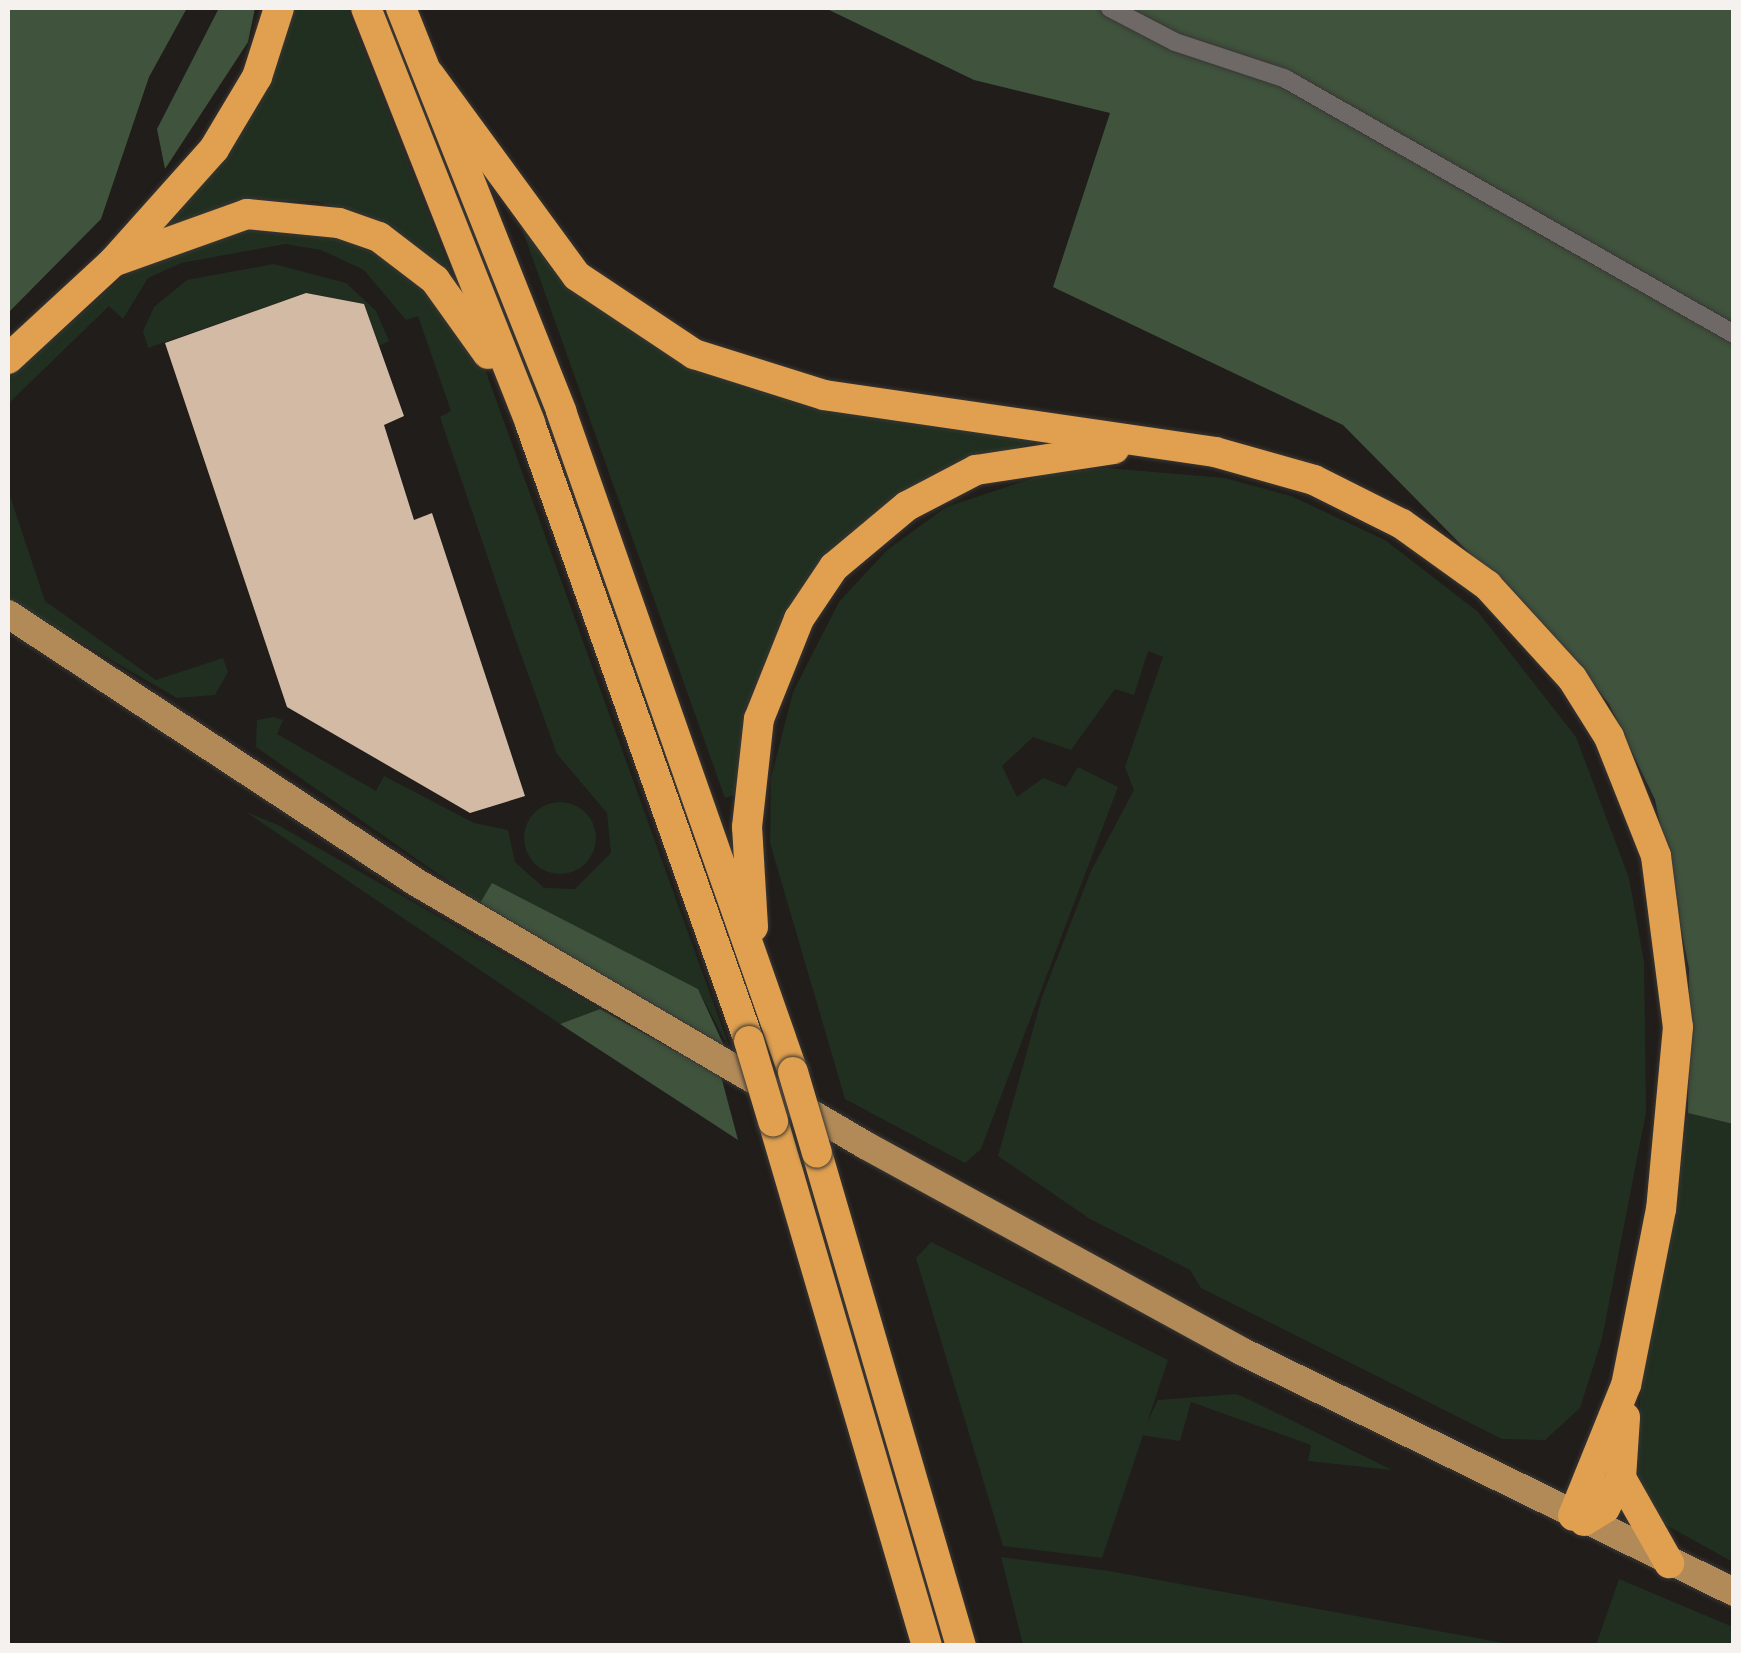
<!DOCTYPE html>
<style>
body{margin:0}
#map{position:relative;width:1741px;height:1653px;overflow:hidden;background:#211d1a;font-family:Ubuntu,sans-serif}
div>[style]{position:absolute}
.green>*{inset:0;background:#212f20}
.round{border-radius:50%}
.forest>*{inset:0;background:#3f533d}
.building>*{inset:0;background:#d3baa4}
.roads{filter:drop-shadow(0 0 2px #3a3734) drop-shadow(0 0 2px #3a3734)}
.street>*{height:18px;margin:-9px;padding:0 9px;transform-origin:9px;border-radius:9px;background:#6e6966}
.primary>*{height:28px;margin:-14px;padding:0 14px;transform-origin:14px;border-radius:14px;background:#b28a58}
.highway>*{height:30px;margin:-15px;padding:0 15px;transform-origin:15px;border-radius:15px;background:#e0a04f}
.bridges{filter:drop-shadow(0 0 2px #3a3734) drop-shadow(0 0 2px #3a3734)}
.highway-bridge>*{height:30px;margin:-15px;padding:0 15px;transform-origin:15px;border-radius:15px;background:#e0a04f}
span{translate:-50% -50%;white-space:nowrap;text-align:center;line-height:1.15;-webkit-text-stroke:10px #211d1a;paint-order:stroke}
.frame{position:absolute;inset:0;border:10px solid #f4f1ef;pointer-events:none}
</style>
<div id="map">
<div class="green">
<i style="clip-path:polygon(291px 8px,347px 8px,452px 274px,389px 226px,316px 201px,240px 201px,162px 228px)"></i>
<i style="clip-path:polygon(262px 220px,385px 248px,472px 333px,731px 1052px,698px 989px,492px 884px,480px 903px,256px 747px,257px 720px,274px 717px,283px 720px,277px 734px,376px 791px,384px 776px,474px 823px,508px 830px,515px 862px,544px 888px,575px 889px,611px 853px,607px 813px,557px 754px,515px 638px,440px 417px,451px 411px,418px 316px,406px 320px,364px 270px,321px 250px,285px 244px,181px 263px,148px 278px,123px 319px,109px 306px,8px 404px,8px 378px,135px 266px)"></i>
<i style="clip-path:polygon(520px 223px,669px 348px,1048px 439px,975px 459px,850px 535px,739px 793px,725px 798px)"></i>
<i style="clip-path:polygon(274px 264px,346px 283px,376px 311px,389px 341px,379px 346px,364px 304px,306px 293px,148px 348px,143px 331px,154px 307px,187px 280px)"></i>
<i style="clip-path:polygon(1107px 468px,1225px 478px,1291px 496px,1385px 540px,1478px 612px,1576px 737px,1629px 878px,1644px 962px,1646px 1112px,1602px 1339px,1580px 1408px,1545px 1440px,1502px 1439px,1201px 1288px,1190px 1270px,1090px 1219px,998px 1156px,1042px 997px,1091px 871px,1134px 790px,1125px 767px,1163px 657px,1148px 651px,1134px 695px,1115px 689px,1071px 750px,1033px 737px,1002px 766px,1017px 797px,1043px 778px,1066px 787px,1078px 767px,1118px 787px,981px 1149px,965px 1163px,845px 1099px,770px 843px,771px 778px,793px 692px,839px 602px,887px 550px,946px 507px,1046px 474px)"></i>
<i style="clip-path:polygon(8px 490px,45px 601px,156px 680px,223px 658px,228px 672px,215px 695px,177px 698px,8px 600px)"></i>
<i class="round" style="left:524px;top:802px;width:72px;height:72px"></i>
<i style="clip-path:polygon(246px 812px,278px 825px,600px 1009px,560px 1024px)"></i>
<i style="clip-path:polygon(1688px 1113px,1733px 1124px,1733px 1562px,1657px 1520px,1637px 1482px,1640px 1399px)"></i>
<i style="clip-path:polygon(931px 1242px,1168px 1360px,1102px 1558px,1003px 1546px,916px 1258px)"></i>
<i style="clip-path:polygon(1236px 1394px,1244px 1397px,1392px 1470px,1308px 1461px,1311px 1445px,1191px 1402px,1180px 1441px,1141px 1435px,1158px 1400px)"></i>
<i style="clip-path:polygon(1001px 1557px,1109px 1571px,1515px 1645px,1023px 1645px)"></i>
<i style="clip-path:polygon(1619px 1579px,1733px 1627px,1733px 1645px,1596px 1645px)"></i>
</div>
<div class="forest">
<i style="clip-path:polygon(8px 8px,187px 8px,149px 77px,101px 219px,8px 313px)"></i>
<i style="clip-path:polygon(219px 8px,255px 8px,248px 42px,165px 169px,157px 129px)"></i>
<i style="clip-path:polygon(825px 8px,1733px 8px,1733px 1124px,1688px 1113px,1689px 969px,1655px 800px,1609px 704px,1571px 656px,1343px 425px,1053px 287px,1110px 113px,974px 80px)"></i>
<i style="clip-path:polygon(492px 883px,698px 989px,725px 1048px,480px 903px)"></i>
<i style="clip-path:polygon(600px 1009px,721px 1076px,738px 1140px,560px 1024px)"></i>
</div>
<div class="building">
<i style="clip-path:polygon(306px 293px,364px 304px,404px 416px,384px 425px,414px 520px,432px 513px,525px 796px,470px 813px,287px 707px,165px 343px)"></i>
</div>
<div class="roads">
<div class="street">
<i style="left:1110px;top:8px;width:73px;rotate:27.6deg"></i>
<i style="left:1175px;top:42px;width:115px;rotate:18.3deg"></i>
<i style="left:1284px;top:78px;width:518px;rotate:29.64deg"></i>
</div>
<div class="primary">
<i style="left:8px;top:614px;width:486px;rotate:33.3deg"></i>
<i style="left:414px;top:881px;width:523px;rotate:30.34deg"></i>
<i style="left:865px;top:1145px;width:429px;rotate:28.7deg"></i>
<i style="left:1241px;top:1351px;width:549px;rotate:26.05deg"></i>
</div>
<div class="highway">
<i style="left:366px;top:8px;width:446px;rotate:68.4deg"></i>
<i style="left:530px;top:423px;width:656px;rotate:70.49deg"></i>
<i style="left:401px;top:8px;width:434px;rotate:68.3deg"></i>
<i style="left:561px;top:411px;width:701px;rotate:70.66deg"></i>
<i style="left:429px;top:74px;width:250px;rotate:53.8deg"></i>
<i style="left:577px;top:276px;width:141px;rotate:33.7deg"></i>
<i style="left:694px;top:354px;width:136px;rotate:17.5deg"></i>
<i style="left:824px;top:395px;width:395px;rotate:8.3deg"></i>
<i style="left:1215px;top:452px;width:103px;rotate:15.8deg"></i>
<i style="left:1314px;top:480px;width:98px;rotate:26.6deg"></i>
<i style="left:1402px;top:524px;width:105px;rotate:35.7deg"></i>
<i style="left:1487px;top:585px;width:126px;rotate:47.6deg"></i>
<i style="left:1572px;top:678px;width:70px;rotate:57.9deg"></i>
<i style="left:1609px;top:737px;width:128px;rotate:68.4deg"></i>
<i style="left:1656px;top:856px;width:172px;rotate:82.7deg"></i>
<i style="left:1678px;top:1027px;width:183px;rotate:95.3deg"></i>
<i style="left:1661px;top:1209px;width:179px;rotate:101.2deg"></i>
<i style="left:1626px;top:1385px;width:141px;rotate:112deg"></i>
<i style="left:113px;top:262px;width:142px;rotate:-19.7deg"></i>
<i style="left:247px;top:214px;width:92px;rotate:5.6deg"></i>
<i style="left:339px;top:223px;width:42px;rotate:19.3deg"></i>
<i style="left:379px;top:237px;width:71px;rotate:37.5deg"></i>
<i style="left:435px;top:280px;width:91px;rotate:54.4deg"></i>
<i style="left:8px;top:359px;width:143px;rotate:-42.7deg"></i>
<i style="left:113px;top:262px;width:152px;rotate:-48.2deg"></i>
<i style="left:214px;top:149px;width:84px;rotate:-59.2deg"></i>
<i style="left:257px;top:77px;width:72px;rotate:-72.3deg"></i>
<i style="left:753px;top:927px;width:100px;rotate:-93.4deg"></i>
<i style="left:747px;top:827px;width:109px;rotate:-83.7deg"></i>
<i style="left:759px;top:719px;width:108px;rotate:-68.2deg"></i>
<i style="left:799px;top:619px;width:63px;rotate:-56.1deg"></i>
<i style="left:834px;top:567px;width:95px;rotate:-39.9deg"></i>
<i style="left:907px;top:506px;width:78px;rotate:-27.6deg"></i>
<i style="left:976px;top:470px;width:140px;rotate:-8.7deg"></i>
<i style="left:773px;top:1121px;width:547px;rotate:73.65deg"></i>
<i style="left:817px;top:1153px;width:514px;rotate:73.72deg"></i>
<i style="left:1621px;top:1478px;width:98px;rotate:60.5deg"></i>
<i style="left:1584px;top:1521px;width:25px;rotate:-32deg"></i>
<i style="left:1605px;top:1508px;width:34px;rotate:-62deg"></i>
<i style="left:1621px;top:1478px;width:61px;rotate:-86.2deg"></i>
</div>
</div>
<div class="bridges">
<div class="highway-bridge">
<i style="left:749px;top:1041px;width:84px;rotate:73.3deg"></i>
<i style="left:793px;top:1072px;width:84px;rotate:73.5deg"></i>
</div>
</div>
<div class="frame"></div>
</div>
